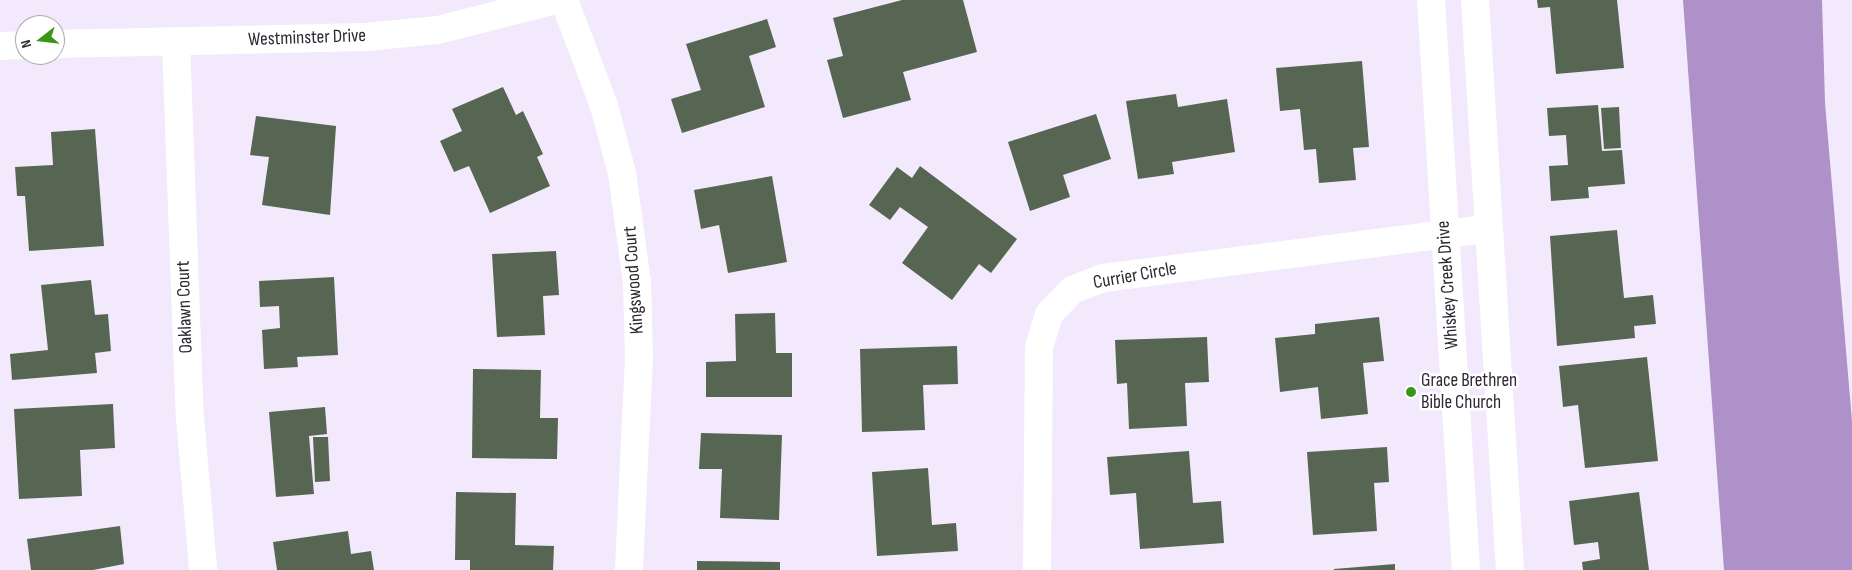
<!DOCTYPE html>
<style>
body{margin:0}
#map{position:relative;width:1852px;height:570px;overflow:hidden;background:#f3e9fc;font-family:"Sofia Sans Condensed",sans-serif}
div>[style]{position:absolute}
.water>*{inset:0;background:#ae91c8}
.building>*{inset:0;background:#576653}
.minor>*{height:28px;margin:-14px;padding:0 14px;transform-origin:14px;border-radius:14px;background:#fff}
.tertiary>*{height:28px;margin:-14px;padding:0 14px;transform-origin:14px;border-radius:14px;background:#fff}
.dots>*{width:14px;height:14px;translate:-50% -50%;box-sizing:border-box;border:2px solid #fff;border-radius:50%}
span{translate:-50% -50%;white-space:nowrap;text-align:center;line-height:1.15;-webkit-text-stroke:5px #fff;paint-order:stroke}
.street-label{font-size:19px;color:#2d2831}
.poi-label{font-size:19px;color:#2d2831}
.left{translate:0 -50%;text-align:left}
.north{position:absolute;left:15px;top:15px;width:50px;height:50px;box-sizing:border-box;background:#fff;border:1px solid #aba9ad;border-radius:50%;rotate:254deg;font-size:14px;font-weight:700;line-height:20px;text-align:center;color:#2d2831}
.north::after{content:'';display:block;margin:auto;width:18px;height:22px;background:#3a9716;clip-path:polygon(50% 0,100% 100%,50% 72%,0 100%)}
</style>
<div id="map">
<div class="water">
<i style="clip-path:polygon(1683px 0,1822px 0,1825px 103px,1852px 421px,1852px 570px,1724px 570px)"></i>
</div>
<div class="building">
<i style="clip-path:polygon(902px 0,963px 0,977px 52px,903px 72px,911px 100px,843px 118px,827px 60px,843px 56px,833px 18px)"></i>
<i style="clip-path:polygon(1537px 0,1617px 0,1624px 68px,1556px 74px,1550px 7px,1538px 8px)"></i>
<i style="clip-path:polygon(767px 19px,776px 47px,749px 56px,765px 107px,682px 133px,671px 99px,701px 90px,686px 44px)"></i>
<i style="clip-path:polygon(1362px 61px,1369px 147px,1353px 148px,1356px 180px,1319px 183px,1316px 149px,1304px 150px,1300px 109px,1280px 111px,1276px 68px)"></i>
<i style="clip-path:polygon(503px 87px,516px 115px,523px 111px,543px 154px,537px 157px,550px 186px,490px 213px,469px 166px,454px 172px,440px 141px,462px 131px,452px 109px)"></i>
<i style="clip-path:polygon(1176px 94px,1178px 107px,1227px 99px,1235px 152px,1172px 162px,1174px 174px,1138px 179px,1126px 101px)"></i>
<i style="clip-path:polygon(1598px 105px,1602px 151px,1622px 150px,1625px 184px,1588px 187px,1589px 198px,1551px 201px,1549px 166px,1568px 165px,1566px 135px,1549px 136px,1547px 108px)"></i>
<i style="clip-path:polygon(1619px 107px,1621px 148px,1604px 149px,1601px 108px)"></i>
<i style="clip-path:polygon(1096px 114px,1111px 159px,1063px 175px,1070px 197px,1030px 211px,1008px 142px)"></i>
<i style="clip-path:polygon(256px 116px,336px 126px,330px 215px,262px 205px,269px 157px,250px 155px)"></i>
<i style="clip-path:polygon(95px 129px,104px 246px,29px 251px,25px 196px,17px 196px,15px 167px,53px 165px,51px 132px)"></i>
<i style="clip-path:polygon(920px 166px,1017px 239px,991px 273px,979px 264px,952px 300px,902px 263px,928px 227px,900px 207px,890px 220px,869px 205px,897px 167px,912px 178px)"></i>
<i style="clip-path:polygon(772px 176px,787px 262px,728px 273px,719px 225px,701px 229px,694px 190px)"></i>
<i style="clip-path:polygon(1617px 230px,1624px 298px,1653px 295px,1656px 324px,1634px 326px,1635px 338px,1557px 346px,1550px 236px)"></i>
<i style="clip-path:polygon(556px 251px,559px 295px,543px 296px,545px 335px,497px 337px,492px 254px)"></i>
<i style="clip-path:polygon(334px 277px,338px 355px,297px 357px,298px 367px,264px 369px,262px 330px,280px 328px,279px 306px,260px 307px,259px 281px)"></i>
<i style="clip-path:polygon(91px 280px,95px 315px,108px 314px,111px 351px,95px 353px,97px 373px,12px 380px,10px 354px,48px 350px,41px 285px)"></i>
<i style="clip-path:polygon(775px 313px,776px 353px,792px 353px,792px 397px,706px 397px,706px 362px,736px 361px,735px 314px)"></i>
<i style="clip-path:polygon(1379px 317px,1384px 361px,1363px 363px,1368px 414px,1321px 419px,1318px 387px,1280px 392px,1275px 338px,1315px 334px,1315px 324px)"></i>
<i style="clip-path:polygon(1207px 337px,1209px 382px,1185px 383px,1187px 426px,1129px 429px,1127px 383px,1117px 384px,1115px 340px)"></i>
<i style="clip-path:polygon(957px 346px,958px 384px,923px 385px,925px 430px,862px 432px,860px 349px)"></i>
<i style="clip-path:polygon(1647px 357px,1658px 461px,1585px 468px,1578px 405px,1563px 407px,1559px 366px)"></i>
<i style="clip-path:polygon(473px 369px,541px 370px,540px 418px,558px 418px,557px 459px,472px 458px)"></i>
<i style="clip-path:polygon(113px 404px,115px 448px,80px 450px,82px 496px,19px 499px,14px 409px)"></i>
<i style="clip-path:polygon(325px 407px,327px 434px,309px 436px,314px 494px,276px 497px,269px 412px)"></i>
<i style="clip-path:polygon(701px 433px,782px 435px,779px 520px,720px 518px,722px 469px,699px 469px)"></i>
<i style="clip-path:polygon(313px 437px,328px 437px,330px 481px,315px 482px)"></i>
<i style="clip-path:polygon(1387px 447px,1389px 482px,1374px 483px,1377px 531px,1313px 535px,1307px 452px)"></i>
<i style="clip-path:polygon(1189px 451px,1193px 503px,1221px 501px,1224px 543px,1140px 549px,1136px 493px,1110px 495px,1107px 457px)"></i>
<i style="clip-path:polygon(928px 468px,932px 525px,956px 523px,958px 551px,877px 556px,872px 472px)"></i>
<i style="clip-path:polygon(456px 492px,516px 493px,515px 545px,554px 546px,553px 570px,470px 570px,470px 560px,455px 560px)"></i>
<i style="clip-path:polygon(1639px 492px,1649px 570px,1583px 570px,1582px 562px,1600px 559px,1598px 542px,1574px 545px,1569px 501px)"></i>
<i style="clip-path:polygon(120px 526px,124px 564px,93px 570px,31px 570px,27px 539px)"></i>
<i style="clip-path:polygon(348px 531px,351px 554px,371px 551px,374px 570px,277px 570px,273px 542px)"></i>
<i style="clip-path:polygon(697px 561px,780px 562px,780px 570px,697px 570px)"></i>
<i style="clip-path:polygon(1395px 564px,1395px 570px,1334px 570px,1334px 569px)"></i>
</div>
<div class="minor">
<i style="left:564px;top:0;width:113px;rotate:69.3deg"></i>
<i style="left:604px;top:106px;width:69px;rotate:75deg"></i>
<i style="left:622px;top:173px;width:110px;rotate:82.2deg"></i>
<i style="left:637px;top:282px;width:74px;rotate:88.5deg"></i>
<i style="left:639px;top:356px;width:214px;rotate:92.7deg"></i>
<i style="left:176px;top:43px;width:374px;rotate:87.9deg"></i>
<i style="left:190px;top:417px;width:154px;rotate:85.1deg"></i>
<i style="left:55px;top:44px;width:311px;rotate:-1.3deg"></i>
<i style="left:366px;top:37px;width:72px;rotate:-5.6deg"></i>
<i style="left:438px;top:30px;width:122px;rotate:-14.3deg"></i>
<i style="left:0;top:46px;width:25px;rotate:-2deg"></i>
<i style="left:1037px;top:570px;width:223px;rotate:-89.5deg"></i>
<i style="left:1039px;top:347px;width:34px;rotate:-73deg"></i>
<i style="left:1049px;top:314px;width:33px;rotate:-46deg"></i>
<i style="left:1072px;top:290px;width:33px;rotate:-21deg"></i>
<i style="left:1103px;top:278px;width:388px;rotate:-7.3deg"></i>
</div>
<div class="tertiary">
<i style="left:1431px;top:0;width:571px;rotate:86.49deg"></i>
<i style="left:1475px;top:0;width:571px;rotate:86.49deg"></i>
</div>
<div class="dots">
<i style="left:1411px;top:392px;background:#3a9716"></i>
</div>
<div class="street-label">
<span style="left:307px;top:38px;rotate:-2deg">Westminster Drive</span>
<span style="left:1135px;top:276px;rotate:-10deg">Currier Circle</span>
<span style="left:634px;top:280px;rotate:-94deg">Kingswood Court</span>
<span style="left:1448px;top:285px;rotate:-94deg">Whiskey Creek Drive</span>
<span style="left:185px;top:307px;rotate:-92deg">Oaklawn Court</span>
</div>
<div class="poi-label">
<span class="left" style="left:1421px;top:392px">Grace Brethren<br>Bible Church</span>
</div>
<div class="north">N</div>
</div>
